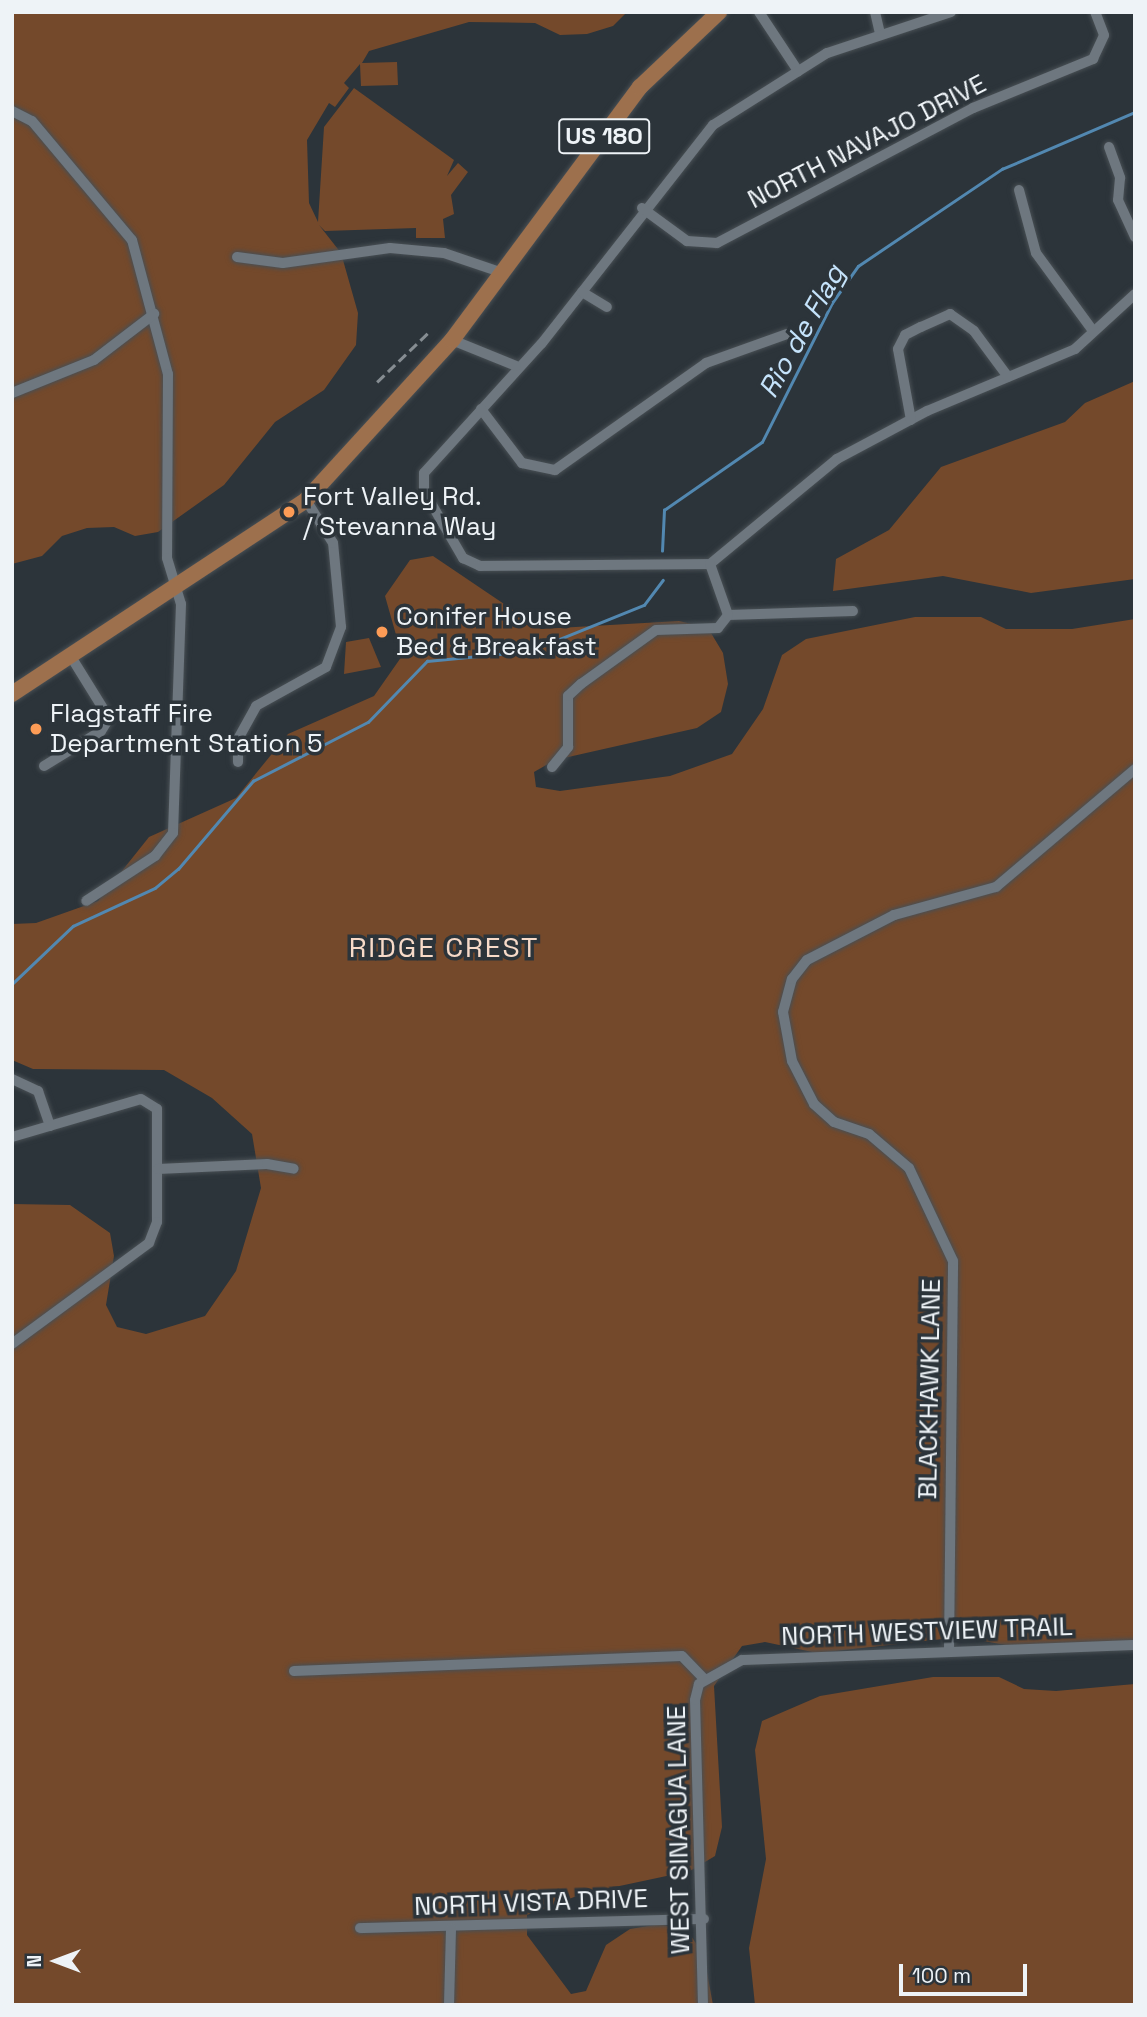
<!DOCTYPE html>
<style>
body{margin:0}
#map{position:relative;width:1147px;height:2017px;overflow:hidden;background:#2c343a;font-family:"Space Grotesk",sans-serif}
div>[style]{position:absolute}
.green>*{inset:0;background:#74492b}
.stream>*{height:2.5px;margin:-1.25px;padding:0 1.25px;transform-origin:1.25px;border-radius:1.25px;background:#5288b1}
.roads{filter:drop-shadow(0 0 2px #484f54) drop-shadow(0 0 2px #484f54)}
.minor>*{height:10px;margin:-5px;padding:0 5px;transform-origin:5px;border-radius:5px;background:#6e777f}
.primary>*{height:16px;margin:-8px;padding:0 8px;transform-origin:8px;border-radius:8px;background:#9d704d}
.rail>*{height:2.5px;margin-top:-1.25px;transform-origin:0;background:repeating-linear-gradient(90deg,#868d92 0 10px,transparent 0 15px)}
.dots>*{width:19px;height:19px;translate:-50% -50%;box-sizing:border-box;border:4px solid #2c343a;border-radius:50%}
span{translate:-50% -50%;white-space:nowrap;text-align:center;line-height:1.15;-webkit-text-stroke:7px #2c343a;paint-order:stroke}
.shield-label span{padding:2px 5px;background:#2c343a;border:2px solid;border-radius:5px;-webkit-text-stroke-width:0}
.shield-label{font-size:24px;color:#eef3f7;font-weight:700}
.street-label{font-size:26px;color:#eef3f7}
.poi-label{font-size:26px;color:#eef3f7}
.left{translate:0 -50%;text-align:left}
.water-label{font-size:28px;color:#c5e3fb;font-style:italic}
.neighbourhood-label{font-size:28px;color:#f7dac8;letter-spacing:2px}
.frame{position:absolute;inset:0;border:14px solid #eef3f7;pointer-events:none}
.north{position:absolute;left:21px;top:1926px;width:70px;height:70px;-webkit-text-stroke:5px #2c343a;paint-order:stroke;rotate:270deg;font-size:19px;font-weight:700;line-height:28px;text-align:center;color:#eef3f7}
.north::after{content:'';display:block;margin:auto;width:24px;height:32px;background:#eef3f7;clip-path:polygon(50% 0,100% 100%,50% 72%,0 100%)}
.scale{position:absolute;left:899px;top:1964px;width:128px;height:32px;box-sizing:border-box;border:4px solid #eef3f7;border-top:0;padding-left:9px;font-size:21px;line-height:24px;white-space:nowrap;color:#eef3f7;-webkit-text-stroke:5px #2c343a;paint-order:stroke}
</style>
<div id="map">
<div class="green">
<i style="clip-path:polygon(12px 12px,627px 12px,613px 26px,587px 34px,560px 35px,535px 23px,469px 22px,369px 51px,362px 63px,397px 62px,398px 85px,361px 86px,360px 64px,344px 83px,349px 88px,335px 107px,329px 103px,307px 140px,309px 203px,318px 222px,324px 127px,354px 88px,454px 160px,447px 176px,458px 163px,468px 172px,451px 195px,454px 214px,443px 219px,445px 238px,416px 238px,416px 228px,325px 231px,319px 225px,341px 253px,358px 313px,356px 345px,324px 390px,275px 422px,224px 485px,158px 532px,135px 536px,114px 527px,87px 528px,62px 536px,42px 556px,12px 564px)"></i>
<i style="clip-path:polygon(1135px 381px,1135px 579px,1031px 593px,943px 576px,833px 591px,836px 559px,889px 530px,941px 467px,1065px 422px,1085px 403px)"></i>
<i style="clip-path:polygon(433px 556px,541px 629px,679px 621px,708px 628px,723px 653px,728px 684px,721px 712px,697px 728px,555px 760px,534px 772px,536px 787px,560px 791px,670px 776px,732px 754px,763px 709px,782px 655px,806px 639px,915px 617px,981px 617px,1006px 629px,1072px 629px,1135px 619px,1135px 1643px,1049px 1653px,961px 1637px,817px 1653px,765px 1642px,742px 1646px,714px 1686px,722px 1827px,715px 1856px,690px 1871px,582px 1894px,527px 1915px,527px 1935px,571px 1994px,586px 1991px,606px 1945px,630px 1929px,660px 1924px,688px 1931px,704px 1956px,713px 2005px,12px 2005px,12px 1204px,70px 1205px,110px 1233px,114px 1256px,106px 1305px,117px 1327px,146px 1334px,205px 1316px,236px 1271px,261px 1188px,252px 1134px,212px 1098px,164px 1070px,33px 1069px,12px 1060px,12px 924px,36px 923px,98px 901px,149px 837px,236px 798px,288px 734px,374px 696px,402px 656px,385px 596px,410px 560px)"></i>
<i style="clip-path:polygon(369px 638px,381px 667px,344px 674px,346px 642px)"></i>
<i style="clip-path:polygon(933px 1677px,999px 1677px,1024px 1689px,1056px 1691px,1135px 1684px,1135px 2005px,755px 2005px,749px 1948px,766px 1859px,755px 1750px,762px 1721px,820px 1696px)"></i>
</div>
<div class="stream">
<i style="left:662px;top:551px;width:41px;rotate:-87.2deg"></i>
<i style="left:664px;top:510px;width:119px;rotate:-34.8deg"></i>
<i style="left:762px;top:442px;width:156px;rotate:-63.3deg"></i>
<i style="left:832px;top:303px;width:45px;rotate:-54.9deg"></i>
<i style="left:858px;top:266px;width:174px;rotate:-34deg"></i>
<i style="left:1002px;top:169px;width:145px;rotate:-23.2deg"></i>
<i style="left:12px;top:984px;width:84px;rotate:-43.6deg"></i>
<i style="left:73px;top:926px;width:90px;rotate:-24.9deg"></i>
<i style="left:155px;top:888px;width:30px;rotate:-40deg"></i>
<i style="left:178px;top:869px;width:116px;rotate:-49.6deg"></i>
<i style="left:253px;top:781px;width:129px;rotate:-27.2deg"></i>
<i style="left:368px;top:722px;width:85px;rotate:-46deg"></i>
<i style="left:427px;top:661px;width:103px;rotate:-5.5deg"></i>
<i style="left:530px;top:651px;width:123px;rotate:-22deg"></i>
<i style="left:644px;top:605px;width:31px;rotate:-53deg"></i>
</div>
<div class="roads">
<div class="minor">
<i style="left:759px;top:12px;width:71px;rotate:56.5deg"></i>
<i style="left:875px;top:12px;width:22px;rotate:77deg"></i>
<i style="left:951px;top:12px;width:131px;rotate:161.7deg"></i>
<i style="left:827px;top:53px;width:135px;rotate:147.7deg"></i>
<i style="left:713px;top:125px;width:278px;rotate:128.1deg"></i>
<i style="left:541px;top:344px;width:174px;rotate:132.2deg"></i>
<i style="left:424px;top:473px;width:18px;rotate:90deg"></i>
<i style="left:424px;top:491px;width:78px;rotate:59.8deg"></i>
<i style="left:463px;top:558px;width:19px;rotate:25deg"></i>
<i style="left:480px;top:566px;width:230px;rotate:-0.5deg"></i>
<i style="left:710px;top:564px;width:165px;rotate:-39.6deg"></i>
<i style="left:837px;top:459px;width:102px;rotate:-28.1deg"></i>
<i style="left:927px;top:411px;width:160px;rotate:-22.7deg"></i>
<i style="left:1075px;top:349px;width:81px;rotate:-42.5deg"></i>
<i style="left:12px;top:111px;width:22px;rotate:27deg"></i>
<i style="left:32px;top:121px;width:155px;rotate:50deg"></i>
<i style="left:132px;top:240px;width:139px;rotate:75deg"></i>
<i style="left:168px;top:374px;width:184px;rotate:90.3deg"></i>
<i style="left:167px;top:558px;width:48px;rotate:73.1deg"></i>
<i style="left:181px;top:604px;width:229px;rotate:92deg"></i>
<i style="left:173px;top:833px;width:29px;rotate:128deg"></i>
<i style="left:155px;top:856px;width:82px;rotate:146.9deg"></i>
<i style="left:1109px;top:147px;width:33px;rotate:70deg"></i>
<i style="left:1120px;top:178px;width:22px;rotate:95deg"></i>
<i style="left:1118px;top:200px;width:41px;rotate:65.3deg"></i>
<i style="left:1019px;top:190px;width:65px;rotate:74.9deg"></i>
<i style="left:1036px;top:253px;width:97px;rotate:53.8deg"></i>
<i style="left:642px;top:208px;width:56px;rotate:36.3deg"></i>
<i style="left:687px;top:241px;width:30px;rotate:4deg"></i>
<i style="left:717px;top:243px;width:289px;rotate:-27.8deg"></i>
<i style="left:973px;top:108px;width:130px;rotate:-22.2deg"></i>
<i style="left:1093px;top:59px;width:26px;rotate:-65deg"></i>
<i style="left:1104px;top:35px;width:25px;rotate:-111deg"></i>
<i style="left:237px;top:257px;width:46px;rotate:7.4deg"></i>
<i style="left:283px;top:263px;width:108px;rotate:-8deg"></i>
<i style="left:390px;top:248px;width:54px;rotate:5.3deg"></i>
<i style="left:444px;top:253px;width:62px;rotate:18.7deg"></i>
<i style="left:582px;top:292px;width:29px;rotate:31deg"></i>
<i style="left:452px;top:340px;width:69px;rotate:22.1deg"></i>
<i style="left:12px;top:393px;width:88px;rotate:-21.9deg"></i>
<i style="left:94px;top:360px;width:76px;rotate:-37.5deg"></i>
<i style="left:481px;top:409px;width:68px;rotate:52.8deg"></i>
<i style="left:522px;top:463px;width:34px;rotate:12deg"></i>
<i style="left:555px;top:470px;width:185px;rotate:-35.3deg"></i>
<i style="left:706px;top:363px;width:86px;rotate:-19.7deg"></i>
<i style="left:911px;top:420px;width:72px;rotate:-100.4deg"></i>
<i style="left:898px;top:349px;width:16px;rotate:-63deg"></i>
<i style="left:905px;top:335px;width:18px;rotate:-27deg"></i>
<i style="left:921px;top:327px;width:32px;rotate:-24deg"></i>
<i style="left:950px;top:314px;width:29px;rotate:35deg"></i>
<i style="left:974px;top:331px;width:57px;rotate:53.5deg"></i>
<i style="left:728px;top:615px;width:125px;rotate:-1.8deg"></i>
<i style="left:238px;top:762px;width:23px;rotate:-90deg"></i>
<i style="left:238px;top:739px;width:38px;rotate:-61deg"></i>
<i style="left:256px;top:706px;width:80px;rotate:-29.1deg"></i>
<i style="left:326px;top:667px;width:43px;rotate:-69.4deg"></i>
<i style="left:341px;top:627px;width:84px;rotate:-95.4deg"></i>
<i style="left:333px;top:543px;width:51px;rotate:-122.1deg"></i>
<i style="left:44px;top:766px;width:67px;rotate:-31.6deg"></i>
<i style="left:101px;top:731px;width:15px;rotate:-58deg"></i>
<i style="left:109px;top:718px;width:74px;rotate:-121.8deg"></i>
<i style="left:552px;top:767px;width:26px;rotate:-51deg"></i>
<i style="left:568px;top:747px;width:51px;rotate:-90deg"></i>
<i style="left:568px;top:696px;width:18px;rotate:-43deg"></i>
<i style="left:581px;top:684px;width:92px;rotate:-35.8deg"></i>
<i style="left:656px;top:630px;width:62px;rotate:-1.8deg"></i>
<i style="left:718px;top:628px;width:16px;rotate:-52deg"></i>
<i style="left:728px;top:615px;width:54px;rotate:-109.4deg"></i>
<i style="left:12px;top:1079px;width:29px;rotate:25deg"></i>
<i style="left:38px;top:1091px;width:37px;rotate:71deg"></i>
<i style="left:12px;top:1137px;width:134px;rotate:-16.4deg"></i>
<i style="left:141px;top:1099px;width:19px;rotate:32deg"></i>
<i style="left:157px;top:1109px;width:113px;rotate:90deg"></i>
<i style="left:157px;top:1222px;width:22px;rotate:111deg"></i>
<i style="left:149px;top:1243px;width:170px;rotate:143.6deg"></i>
<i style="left:158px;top:1169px;width:109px;rotate:-2.6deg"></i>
<i style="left:267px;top:1164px;width:27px;rotate:10deg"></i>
<i style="left:949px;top:1650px;width:389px;rotate:-89.4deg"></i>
<i style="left:953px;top:1261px;width:103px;rotate:-115.3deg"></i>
<i style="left:909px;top:1168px;width:52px;rotate:-139.6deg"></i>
<i style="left:869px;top:1134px;width:37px;rotate:-161deg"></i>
<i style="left:834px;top:1122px;width:27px;rotate:-138deg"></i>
<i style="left:814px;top:1104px;width:48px;rotate:-117.1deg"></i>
<i style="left:792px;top:1061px;width:50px;rotate:-100.4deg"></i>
<i style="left:783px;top:1012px;width:34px;rotate:-75deg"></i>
<i style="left:792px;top:979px;width:24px;rotate:-52deg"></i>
<i style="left:807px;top:960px;width:98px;rotate:-27.3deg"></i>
<i style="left:894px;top:915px;width:106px;rotate:-15.4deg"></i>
<i style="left:996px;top:887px;width:182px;rotate:-40.3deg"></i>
<i style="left:294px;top:1671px;width:388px;rotate:-2.2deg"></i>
<i style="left:682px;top:1656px;width:33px;rotate:46deg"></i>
<i style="left:360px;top:1928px;width:344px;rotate:-1.5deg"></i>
<i style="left:449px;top:2005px;width:77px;rotate:-88.5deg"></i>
<i style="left:703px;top:2005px;width:305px;rotate:-91.5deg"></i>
<i style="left:695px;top:1700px;width:16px;rotate:-76deg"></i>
<i style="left:699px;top:1684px;width:49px;rotate:-29.2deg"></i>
<i style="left:742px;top:1660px;width:393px;rotate:-2.2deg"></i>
</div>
<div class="primary">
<i style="left:12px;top:694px;width:352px;rotate:-33.4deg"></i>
<i style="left:306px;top:500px;width:217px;rotate:-47.6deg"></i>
<i style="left:452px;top:340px;width:315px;rotate:-53.4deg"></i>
<i style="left:640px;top:87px;width:109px;rotate:-43.5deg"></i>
</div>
</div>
<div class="rail">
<i style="left:377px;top:382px;width:71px;rotate:-43.9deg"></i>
</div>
<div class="dots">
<i style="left:289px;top:512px;background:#fd9c56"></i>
<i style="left:382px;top:632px;background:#fd9c56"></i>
<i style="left:36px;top:729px;background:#fd9c56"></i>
</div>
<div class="shield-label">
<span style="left:604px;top:136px">US 180</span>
</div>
<div class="street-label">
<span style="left:867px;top:142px;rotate:-27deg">NORTH NAVAJO DRIVE</span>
<span style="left:930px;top:1389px;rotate:-89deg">BLACKHAWK LANE</span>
<span style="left:927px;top:1632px;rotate:-2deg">NORTH WESTVIEW TRAIL</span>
<span style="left:679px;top:1830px;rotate:-91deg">WEST SINAGUA LANE</span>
<span style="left:531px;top:1903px;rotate:-2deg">NORTH VISTA DRIVE</span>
</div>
<div class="poi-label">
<span class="left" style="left:303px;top:512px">Fort Valley Rd.<br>/ Stevanna Way</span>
<span class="left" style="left:396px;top:632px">Conifer House<br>Bed &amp; Breakfast</span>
<span class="left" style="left:50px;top:729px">Flagstaff Fire<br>Department Station 5</span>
</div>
<div class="water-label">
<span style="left:801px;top:331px;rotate:-61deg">Rio de Flag</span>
</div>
<div class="neighbourhood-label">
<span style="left:444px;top:947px">RIDGE CREST</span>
</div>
<div class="frame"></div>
<div class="north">N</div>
<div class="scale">100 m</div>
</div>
